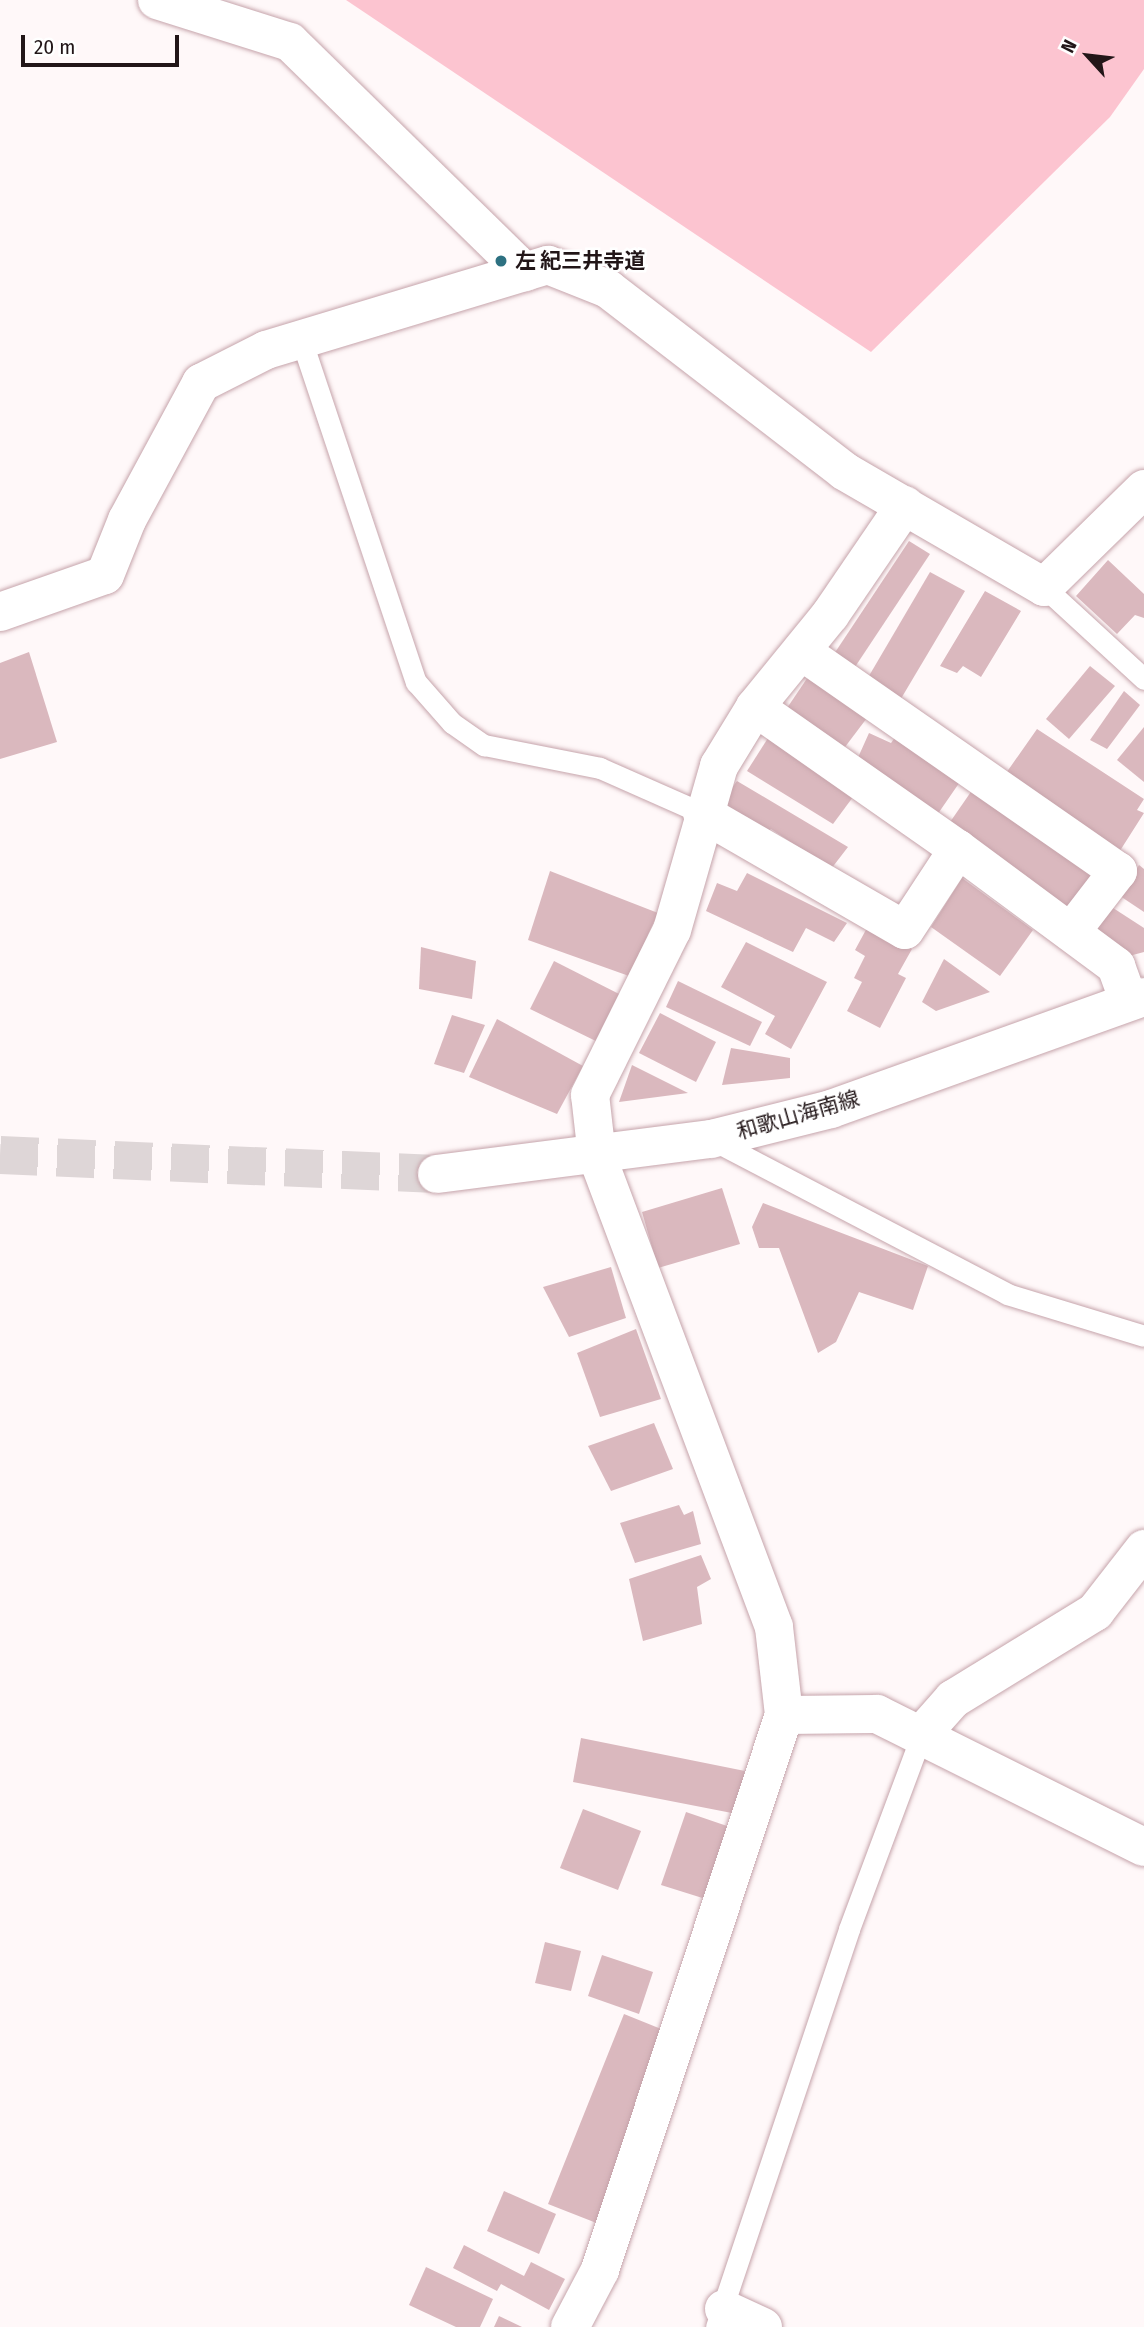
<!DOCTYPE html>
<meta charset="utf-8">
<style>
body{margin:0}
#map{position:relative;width:1144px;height:2327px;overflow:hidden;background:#fff8f9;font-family:"Fira Sans Condensed","Noto Sans JP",sans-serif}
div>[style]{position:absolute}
.green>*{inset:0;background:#fcc4d0}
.building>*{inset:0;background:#dab8be}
.secondary-tunnel>*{height:38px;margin-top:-19px;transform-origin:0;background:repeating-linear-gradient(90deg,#ded6d7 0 38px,transparent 0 57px)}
.roads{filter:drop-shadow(0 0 2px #c6a4ab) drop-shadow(0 0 2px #c6a4ab)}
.service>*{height:21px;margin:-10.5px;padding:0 10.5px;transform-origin:10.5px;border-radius:10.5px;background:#fff}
.minor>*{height:38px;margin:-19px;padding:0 19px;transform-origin:19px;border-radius:19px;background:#fff}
.secondary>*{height:38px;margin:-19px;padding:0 19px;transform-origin:19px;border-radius:19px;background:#fff}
.dots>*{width:19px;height:19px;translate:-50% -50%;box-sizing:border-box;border:4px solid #fff;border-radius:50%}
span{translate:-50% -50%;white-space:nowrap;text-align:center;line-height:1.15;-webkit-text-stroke:5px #fff;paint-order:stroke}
.poi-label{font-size:21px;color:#221618;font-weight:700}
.left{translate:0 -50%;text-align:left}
.street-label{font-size:21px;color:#221618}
.north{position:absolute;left:1053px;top:21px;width:70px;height:70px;-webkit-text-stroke:5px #fff;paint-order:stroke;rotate:297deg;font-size:19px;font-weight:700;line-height:28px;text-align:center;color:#221618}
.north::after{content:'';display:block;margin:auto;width:24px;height:32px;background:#221618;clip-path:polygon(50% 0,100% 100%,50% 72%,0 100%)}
.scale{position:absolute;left:21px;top:35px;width:158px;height:32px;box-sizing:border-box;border:4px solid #221618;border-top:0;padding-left:9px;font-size:21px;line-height:24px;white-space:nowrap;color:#221618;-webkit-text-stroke:5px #fff;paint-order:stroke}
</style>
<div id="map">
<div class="green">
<i style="clip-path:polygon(346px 0,1144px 0,1144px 69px,1110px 117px,871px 352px)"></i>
</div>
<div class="building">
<i style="clip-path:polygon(909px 541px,930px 554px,853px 670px,832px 657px)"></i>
<i style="clip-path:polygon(1108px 560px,1144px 594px,1144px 618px,1135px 615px,1117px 634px,1076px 596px)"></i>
<i style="clip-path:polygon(930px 572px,965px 591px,899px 702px,866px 681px)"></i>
<i style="clip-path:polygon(985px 591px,1021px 611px,981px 677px,963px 666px,957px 673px,940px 666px)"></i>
<i style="clip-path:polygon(29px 652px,57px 742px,0 759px,0 663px)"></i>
<i style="clip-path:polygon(1090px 666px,1115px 686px,1069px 739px,1046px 719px)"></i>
<i style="clip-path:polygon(812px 671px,873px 710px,842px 751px,783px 714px)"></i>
<i style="clip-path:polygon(1124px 691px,1140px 705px,1107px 749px,1090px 740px)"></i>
<i style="clip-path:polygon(1144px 727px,1144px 782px,1117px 760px)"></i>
<i style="clip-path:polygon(1037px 729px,1144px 799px,1137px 810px,1144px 813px,1116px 857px,1004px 776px)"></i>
<i style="clip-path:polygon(899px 732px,964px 776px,935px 818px,856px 762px,869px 733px,891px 743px)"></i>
<i style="clip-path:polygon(768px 738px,853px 797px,833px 824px,747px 771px)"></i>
<i style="clip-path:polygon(737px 781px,848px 847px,831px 869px,771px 829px,761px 837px,714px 812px)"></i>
<i style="clip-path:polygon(975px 786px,1095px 874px,1066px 911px,948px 825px)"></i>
<i style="clip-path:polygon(1139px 865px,1144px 869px,1144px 912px,1120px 896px)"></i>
<i style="clip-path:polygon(550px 871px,658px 913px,629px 976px,528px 940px)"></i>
<i style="clip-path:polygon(747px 873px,847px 923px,834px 942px,806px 928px,793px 952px,706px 911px,717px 883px,737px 891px)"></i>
<i style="clip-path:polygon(962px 878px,1033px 930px,1000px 976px,931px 927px)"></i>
<i style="clip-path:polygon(1110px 906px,1144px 928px,1144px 952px,1129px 956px,1094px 928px)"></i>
<i style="clip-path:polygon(868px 926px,912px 949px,898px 974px,906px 978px,880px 1028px,847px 1011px,862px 982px,854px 978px,865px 956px,855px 950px)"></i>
<i style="clip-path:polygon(746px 942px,827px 982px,791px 1049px,765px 1034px,775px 1016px,721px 987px)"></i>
<i style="clip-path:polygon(421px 947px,476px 961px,472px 999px,419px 989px)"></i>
<i style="clip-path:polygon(944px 959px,990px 992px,936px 1011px,922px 1002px)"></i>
<i style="clip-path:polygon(554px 961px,625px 997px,602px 1044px,530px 1009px)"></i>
<i style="clip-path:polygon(678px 981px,762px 1022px,750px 1046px,666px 1007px)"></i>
<i style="clip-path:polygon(660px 1013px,716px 1042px,696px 1082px,639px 1053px)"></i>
<i style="clip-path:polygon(452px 1015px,485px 1025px,464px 1073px,434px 1064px)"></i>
<i style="clip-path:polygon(497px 1019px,583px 1066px,557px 1114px,469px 1077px)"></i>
<i style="clip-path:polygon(731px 1048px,790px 1058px,790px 1078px,722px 1085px)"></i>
<i style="clip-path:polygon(632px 1065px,688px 1093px,619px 1102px)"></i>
<i style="clip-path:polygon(722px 1188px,740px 1244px,658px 1268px,642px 1212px)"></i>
<i style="clip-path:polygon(763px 1203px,928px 1266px,913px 1310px,859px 1292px,836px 1342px,818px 1353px,779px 1248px,759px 1248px,752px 1227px)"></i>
<i style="clip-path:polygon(611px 1267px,626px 1318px,569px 1337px,543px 1287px)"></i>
<i style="clip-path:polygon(636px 1329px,661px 1399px,600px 1417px,577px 1353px)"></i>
<i style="clip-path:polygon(654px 1423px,673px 1469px,611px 1491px,588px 1446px)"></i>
<i style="clip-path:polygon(679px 1505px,684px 1515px,693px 1511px,701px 1544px,635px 1563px,620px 1523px)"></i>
<i style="clip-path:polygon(701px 1555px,711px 1579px,697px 1587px,702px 1624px,643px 1641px,629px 1579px)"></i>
<i style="clip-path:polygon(581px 1738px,745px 1771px,737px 1814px,573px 1782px)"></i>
<i style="clip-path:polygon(583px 1809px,641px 1831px,618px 1890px,560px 1868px)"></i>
<i style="clip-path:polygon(686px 1812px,730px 1827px,712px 1901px,661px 1885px)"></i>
<i style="clip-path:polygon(545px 1942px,581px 1951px,571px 1991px,535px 1983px)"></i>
<i style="clip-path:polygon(602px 1955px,653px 1972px,639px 2014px,588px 1996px)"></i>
<i style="clip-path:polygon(624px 2014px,676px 2035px,599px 2224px,548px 2204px)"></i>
<i style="clip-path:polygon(504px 2191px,556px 2214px,539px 2254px,487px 2231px)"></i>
<i style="clip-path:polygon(464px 2245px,524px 2276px,531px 2262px,565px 2279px,549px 2310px,501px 2284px,497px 2291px,453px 2268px)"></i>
<i style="clip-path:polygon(426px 2267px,493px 2299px,480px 2327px,456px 2327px,409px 2305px)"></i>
<i style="clip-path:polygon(499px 2316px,522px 2327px,494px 2327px)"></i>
</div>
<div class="secondary-tunnel">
<i style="left:0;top:1155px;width:437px;rotate:2.5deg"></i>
</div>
<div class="roads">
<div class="service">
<i style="left:301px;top:339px;width:362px;rotate:71.5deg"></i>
<i style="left:416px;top:682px;width:55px;rotate:48.7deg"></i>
<i style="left:452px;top:723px;width:39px;rotate:35deg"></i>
<i style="left:484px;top:745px;width:118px;rotate:11.2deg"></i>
<i style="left:600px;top:768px;width:111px;rotate:23.8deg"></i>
<i style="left:1044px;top:587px;width:136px;rotate:42.6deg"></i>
<i style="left:713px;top:1140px;width:332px;rotate:27.6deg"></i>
<i style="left:1007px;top:1294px;width:143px;rotate:17deg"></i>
<i style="left:716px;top:2327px;width:420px;rotate:-71.5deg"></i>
<i style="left:849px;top:1929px;width:208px;rotate:-69.5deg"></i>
</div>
<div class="minor">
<i style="left:157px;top:0;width:139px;rotate:17.5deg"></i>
<i style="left:290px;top:42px;width:329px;rotate:44.4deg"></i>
<i style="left:0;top:612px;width:111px;rotate:-19.4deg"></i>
<i style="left:105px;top:575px;width:59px;rotate:-68.2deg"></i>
<i style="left:127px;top:520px;width:156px;rotate:-61.6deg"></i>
<i style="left:201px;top:383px;width:73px;rotate:-26.9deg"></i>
<i style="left:266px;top:350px;width:295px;rotate:-16.8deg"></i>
<i style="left:548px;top:265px;width:65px;rotate:21.8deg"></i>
<i style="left:608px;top:289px;width:298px;rotate:37.6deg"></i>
<i style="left:844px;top:471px;width:231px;rotate:30.1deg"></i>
<i style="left:1044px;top:587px;width:140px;rotate:-44.4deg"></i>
<i style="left:801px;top:651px;width:386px;rotate:34.8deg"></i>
<i style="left:1118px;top:871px;width:77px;rotate:127.6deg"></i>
<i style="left:755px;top:707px;width:248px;rotate:35deg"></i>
<i style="left:702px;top:813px;width:234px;rotate:30deg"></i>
<i style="left:905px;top:930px;width:97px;rotate:-56.8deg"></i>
<i style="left:958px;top:849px;width:197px;rotate:36.5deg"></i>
<i style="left:1116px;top:966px;width:38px;rotate:70deg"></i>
<i style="left:784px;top:1715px;width:89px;rotate:-96.5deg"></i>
<i style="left:774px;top:1627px;width:503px;rotate:-110.6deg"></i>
<i style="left:597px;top:1156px;width:61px;rotate:-96.5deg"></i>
<i style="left:590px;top:1095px;width:184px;rotate:-63.6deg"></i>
<i style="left:672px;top:930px;width:171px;rotate:-74deg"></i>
<i style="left:719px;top:766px;width:69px;rotate:-58.6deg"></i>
<i style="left:755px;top:707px;width:119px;rotate:-50.8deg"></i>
<i style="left:830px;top:615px;width:133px;rotate:-55.7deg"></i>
<i style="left:922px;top:1734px;width:47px;rotate:-48.5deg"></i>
<i style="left:953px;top:1699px;width:167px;rotate:-31.5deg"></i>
<i style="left:1095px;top:1612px;width:80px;rotate:-52.1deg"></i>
<i style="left:724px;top:2309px;width:43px;rotate:24.8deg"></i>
<i style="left:570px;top:2327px;width:64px;rotate:-62.2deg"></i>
<i style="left:600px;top:2270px;width:585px;rotate:-71.66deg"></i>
<i style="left:784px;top:1715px;width:93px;rotate:-0.6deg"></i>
<i style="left:877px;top:1714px;width:298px;rotate:26.5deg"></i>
</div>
<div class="secondary">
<i style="left:437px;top:1174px;width:276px;rotate:-7.3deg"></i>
<i style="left:711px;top:1139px;width:124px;rotate:-14deg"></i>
<i style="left:831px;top:1109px;width:332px;rotate:-19.7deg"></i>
</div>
</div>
<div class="dots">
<i style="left:501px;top:261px;background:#2d7181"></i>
</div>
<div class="poi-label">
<span class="left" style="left:515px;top:261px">左 紀三井寺道</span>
</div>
<div class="street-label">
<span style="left:798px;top:1115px;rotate:-16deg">和歌山海南線</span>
</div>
<div class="north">N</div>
<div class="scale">20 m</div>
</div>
